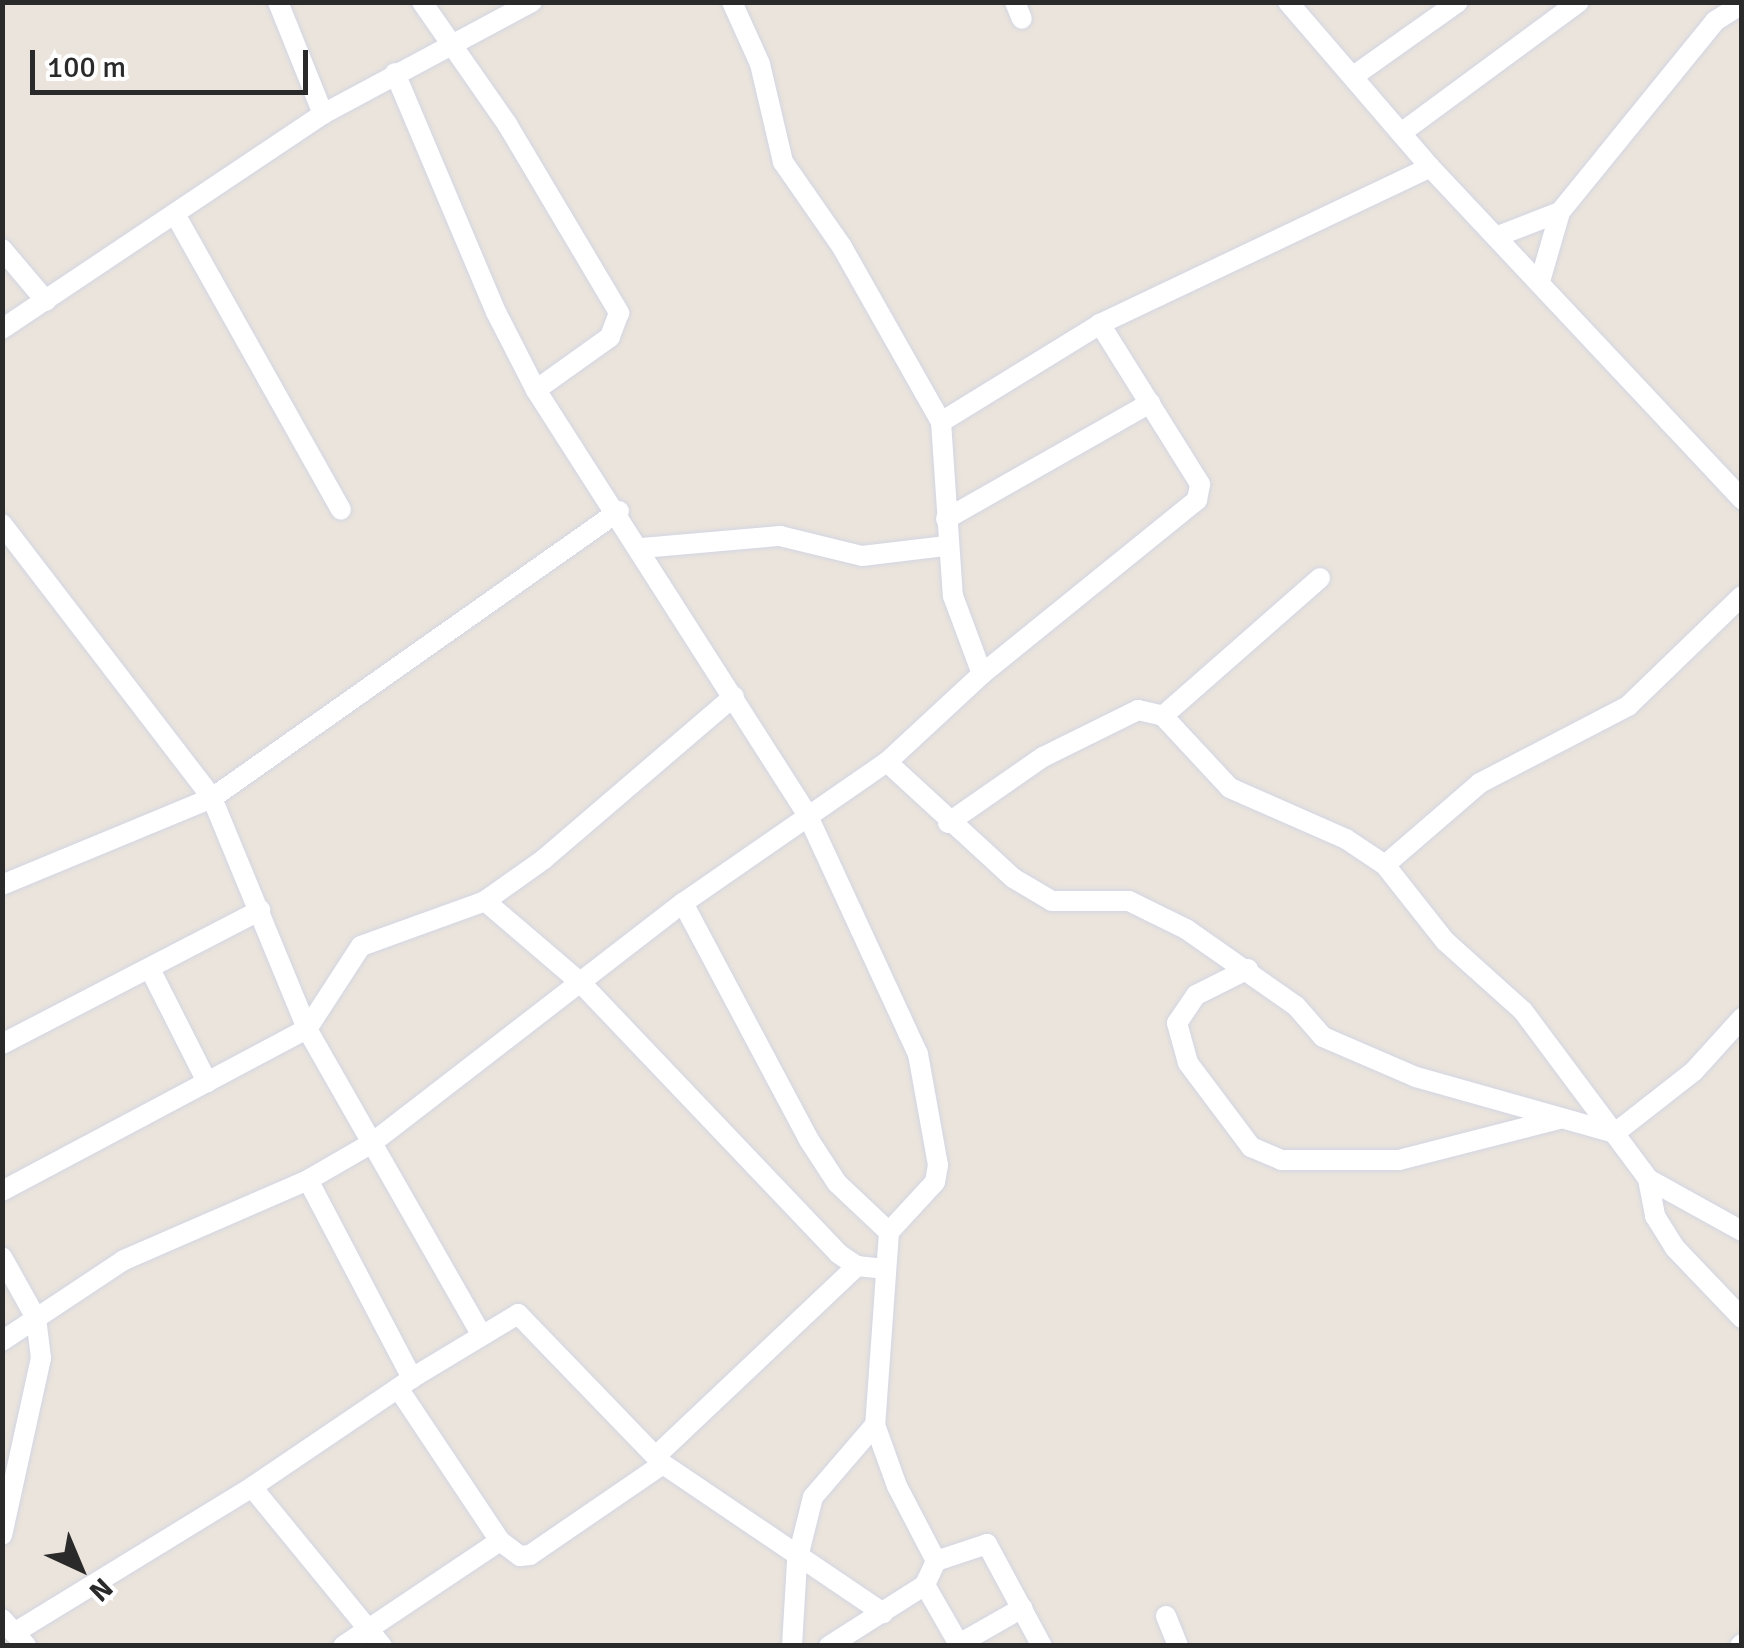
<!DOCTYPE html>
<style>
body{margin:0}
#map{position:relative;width:1744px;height:1648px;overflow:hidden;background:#ebe4dc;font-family:Signika,sans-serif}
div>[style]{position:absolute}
.roads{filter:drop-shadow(0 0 2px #d2d5e2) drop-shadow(0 0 2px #d2d5e2)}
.street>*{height:20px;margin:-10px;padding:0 10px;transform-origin:10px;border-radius:10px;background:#fff}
span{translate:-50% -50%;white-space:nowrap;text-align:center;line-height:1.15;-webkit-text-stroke:8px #fff;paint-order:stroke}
.frame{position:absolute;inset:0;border:5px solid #2a2a2a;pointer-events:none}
.north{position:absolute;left:30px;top:1518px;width:100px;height:100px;-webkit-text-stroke:8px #fff;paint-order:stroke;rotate:136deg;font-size:28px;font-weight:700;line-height:40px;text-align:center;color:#2a2a2a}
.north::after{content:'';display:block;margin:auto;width:35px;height:45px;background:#2a2a2a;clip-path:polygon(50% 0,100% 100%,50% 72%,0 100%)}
.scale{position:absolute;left:30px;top:50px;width:278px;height:45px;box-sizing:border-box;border:5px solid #2a2a2a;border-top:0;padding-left:12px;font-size:30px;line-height:35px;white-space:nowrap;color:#2a2a2a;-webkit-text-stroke:8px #fff;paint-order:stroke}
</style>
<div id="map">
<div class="roads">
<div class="street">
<i style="left:278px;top:2px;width:121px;rotate:68.1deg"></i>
<i style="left:422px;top:2px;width:149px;rotate:55.1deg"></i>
<i style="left:507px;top:124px;width:220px;rotate:59.3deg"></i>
<i style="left:619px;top:313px;width:26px;rotate:111deg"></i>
<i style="left:610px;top:337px;width:91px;rotate:144.4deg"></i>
<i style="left:732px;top:2px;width:68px;rotate:65.7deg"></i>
<i style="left:760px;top:64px;width:101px;rotate:76.8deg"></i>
<i style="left:783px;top:162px;width:103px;rotate:55.2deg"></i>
<i style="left:842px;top:247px;width:201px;rotate:60.5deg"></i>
<i style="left:941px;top:422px;width:174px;rotate:86.1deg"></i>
<i style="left:953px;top:596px;width:83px;rotate:69.6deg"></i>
<i style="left:1015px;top:2px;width:18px;rotate:68deg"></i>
<i style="left:1288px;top:2px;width:218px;rotate:49.3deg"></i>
<i style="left:1430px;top:167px;width:456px;rotate:46.8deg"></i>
<i style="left:395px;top:73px;width:259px;rotate:67.1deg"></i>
<i style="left:496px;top:312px;width:88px;rotate:62.9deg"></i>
<i style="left:536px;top:390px;width:503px;rotate:57.42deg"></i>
<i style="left:807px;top:814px;width:264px;rotate:65.2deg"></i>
<i style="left:918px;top:1054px;width:113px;rotate:79.8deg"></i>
<i style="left:938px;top:1165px;width:17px;rotate:100deg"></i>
<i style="left:935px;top:1182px;width:68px;rotate:132.6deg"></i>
<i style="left:889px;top:1232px;width:194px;rotate:94.1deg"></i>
<i style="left:875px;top:1425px;width:65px;rotate:70.2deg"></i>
<i style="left:897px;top:1486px;width:85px;rotate:62.5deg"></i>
<i style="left:936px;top:1561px;width:26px;rotate:115deg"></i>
<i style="left:925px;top:1585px;width:114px;rotate:147.6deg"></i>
<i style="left:1355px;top:75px;width:126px;rotate:-35.3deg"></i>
<i style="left:1401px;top:133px;width:221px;rotate:-36.4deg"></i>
<i style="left:175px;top:214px;width:339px;rotate:60.7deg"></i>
<i style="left:1498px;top:236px;width:66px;rotate:-21.2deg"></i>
<i style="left:2px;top:249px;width:68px;rotate:49.8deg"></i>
<i style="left:1541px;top:278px;width:69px;rotate:-73.9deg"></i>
<i style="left:1560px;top:212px;width:246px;rotate:-50.9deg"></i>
<i style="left:1715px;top:21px;width:32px;rotate:-32deg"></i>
<i style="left:2px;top:329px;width:386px;rotate:-33.8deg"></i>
<i style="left:323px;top:114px;width:237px;rotate:-28.2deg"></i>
<i style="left:941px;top:422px;width:187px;rotate:-31.6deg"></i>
<i style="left:1100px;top:324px;width:365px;rotate:-25.4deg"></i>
<i style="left:946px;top:519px;width:235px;rotate:-29.6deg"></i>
<i style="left:2px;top:524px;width:345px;rotate:52.5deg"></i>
<i style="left:212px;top:798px;width:250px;rotate:67.6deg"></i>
<i style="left:307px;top:1029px;width:349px;rotate:60.3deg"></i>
<i style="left:642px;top:548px;width:139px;rotate:-5deg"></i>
<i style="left:780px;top:536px;width:84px;rotate:13.7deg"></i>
<i style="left:862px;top:556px;width:85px;rotate:-6.8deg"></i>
<i style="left:1163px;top:716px;width:209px;rotate:-41.3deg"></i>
<i style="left:887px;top:762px;width:171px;rotate:42.6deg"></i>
<i style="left:1013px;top:878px;width:45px;rotate:30.5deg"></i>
<i style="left:1052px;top:901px;width:77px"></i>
<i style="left:1129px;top:901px;width:64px;rotate:26.2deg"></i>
<i style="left:1186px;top:929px;width:134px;rotate:35deg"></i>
<i style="left:1296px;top:1006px;width:41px;rotate:48.9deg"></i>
<i style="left:1323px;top:1037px;width:101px;rotate:23.3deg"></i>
<i style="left:1416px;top:1077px;width:207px;rotate:15.7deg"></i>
<i style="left:1615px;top:1133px;width:100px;rotate:-38.1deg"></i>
<i style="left:1694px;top:1071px;width:72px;rotate:-47.8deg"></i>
<i style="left:948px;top:823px;width:116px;rotate:-34.8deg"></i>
<i style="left:1043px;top:757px;width:106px;rotate:-26.3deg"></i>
<i style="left:1138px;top:710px;width:26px;rotate:13deg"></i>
<i style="left:1163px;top:716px;width:98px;rotate:47.1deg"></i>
<i style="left:1230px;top:788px;width:127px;rotate:23.7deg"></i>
<i style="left:1346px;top:839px;width:47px;rotate:33.7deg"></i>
<i style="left:1385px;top:865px;width:97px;rotate:51.7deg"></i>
<i style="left:1445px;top:941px;width:105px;rotate:41.9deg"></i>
<i style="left:1523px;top:1011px;width:209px;rotate:53.3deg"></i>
<i style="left:1648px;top:1179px;width:107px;rotate:29deg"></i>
<i style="left:1385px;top:865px;width:125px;rotate:-40.8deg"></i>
<i style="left:1480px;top:783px;width:167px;rotate:-27.5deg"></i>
<i style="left:1628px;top:706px;width:158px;rotate:-44deg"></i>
<i style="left:2px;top:885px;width:227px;rotate:-22.5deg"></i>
<i style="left:212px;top:798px;width:498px;rotate:-35.2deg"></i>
<i style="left:485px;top:901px;width:126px;rotate:40.5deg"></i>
<i style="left:581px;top:983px;width:374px;rotate:46.4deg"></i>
<i style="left:839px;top:1254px;width:22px;rotate:34deg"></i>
<i style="left:857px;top:1266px;width:27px;rotate:6deg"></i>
<i style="left:683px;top:903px;width:268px;rotate:62deg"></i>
<i style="left:809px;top:1140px;width:51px;rotate:56.9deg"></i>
<i style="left:837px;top:1183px;width:71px;rotate:43.3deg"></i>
<i style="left:150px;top:969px;width:127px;rotate:63.2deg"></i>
<i style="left:1248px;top:969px;width:58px;rotate:153.4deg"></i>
<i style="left:1196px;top:995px;width:34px;rotate:124deg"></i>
<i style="left:1177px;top:1023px;width:41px;rotate:74.6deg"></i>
<i style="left:1188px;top:1063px;width:105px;rotate:53.1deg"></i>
<i style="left:1251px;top:1147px;width:33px;rotate:23deg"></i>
<i style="left:1281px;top:1160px;width:118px"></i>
<i style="left:1399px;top:1160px;width:165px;rotate:-14.4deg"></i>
<i style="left:2px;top:1044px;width:291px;rotate:-27.4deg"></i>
<i style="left:1648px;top:1179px;width:38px;rotate:79deg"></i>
<i style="left:1655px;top:1216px;width:38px;rotate:58deg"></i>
<i style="left:1675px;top:1248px;width:97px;rotate:46.3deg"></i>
<i style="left:308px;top:1180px;width:224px;rotate:62.3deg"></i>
<i style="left:412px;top:1378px;width:17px;rotate:144deg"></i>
<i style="left:398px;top:1388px;width:184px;rotate:56.3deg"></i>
<i style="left:500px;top:1541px;width:25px;rotate:37deg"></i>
<i style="left:520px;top:1556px;width:10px;rotate:-6deg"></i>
<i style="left:530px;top:1555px;width:161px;rotate:-34.4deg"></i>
<i style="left:2px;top:1191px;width:345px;rotate:-28deg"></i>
<i style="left:307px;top:1029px;width:99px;rotate:-57deg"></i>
<i style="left:361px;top:946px;width:132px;rotate:-19.9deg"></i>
<i style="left:485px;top:901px;width:72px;rotate:-35.4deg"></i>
<i style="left:544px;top:859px;width:250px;rotate:-40.6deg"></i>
<i style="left:2px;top:1257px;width:70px;rotate:60.9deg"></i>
<i style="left:36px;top:1318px;width:40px;rotate:82.9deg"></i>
<i style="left:41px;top:1358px;width:181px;rotate:102.4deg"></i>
<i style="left:2px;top:1341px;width:146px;rotate:-33.6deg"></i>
<i style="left:124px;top:1260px;width:201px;rotate:-23.5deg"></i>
<i style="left:308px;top:1180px;width:74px;rotate:-30deg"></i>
<i style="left:372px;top:1143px;width:393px;rotate:-37.7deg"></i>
<i style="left:683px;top:903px;width:248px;rotate:-34.7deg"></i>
<i style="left:887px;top:762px;width:129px;rotate:-42.8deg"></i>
<i style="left:982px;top:674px;width:277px;rotate:-39deg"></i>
<i style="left:1197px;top:500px;width:16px;rotate:-79deg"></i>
<i style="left:1200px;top:484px;width:189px;rotate:-122deg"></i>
<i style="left:412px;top:1378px;width:124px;rotate:-31.1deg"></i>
<i style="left:518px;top:1314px;width:209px;rotate:46deg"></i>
<i style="left:663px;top:1464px;width:266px;rotate:34.1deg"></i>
<i style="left:656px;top:1456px;width:277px;rotate:-43.4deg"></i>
<i style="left:936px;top:1561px;width:54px;rotate:-18.4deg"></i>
<i style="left:987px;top:1544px;width:116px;rotate:61.7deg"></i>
<i style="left:925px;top:1585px;width:70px;rotate:60.2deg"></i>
<i style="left:1166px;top:1616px;width:32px;rotate:68deg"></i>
<i style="left:2px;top:1619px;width:36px;rotate:48deg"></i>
<i style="left:14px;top:1633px;width:279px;rotate:-31.5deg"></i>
<i style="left:959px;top:1644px;width:73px;rotate:-29.7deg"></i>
<i style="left:343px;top:1646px;width:189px;rotate:-33.8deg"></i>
<i style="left:382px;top:1646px;width:205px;rotate:-129.3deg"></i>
<i style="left:252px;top:1487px;width:176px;rotate:-34.1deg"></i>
<i style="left:792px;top:1646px;width:85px;rotate:-86.6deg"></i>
<i style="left:797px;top:1561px;width:66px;rotate:-76deg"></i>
<i style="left:813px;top:1497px;width:95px;rotate:-49.3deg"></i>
<i style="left:1740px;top:1646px;width:3px;rotate:-45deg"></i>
</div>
</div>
<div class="frame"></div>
<div class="north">N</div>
<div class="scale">100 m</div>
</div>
